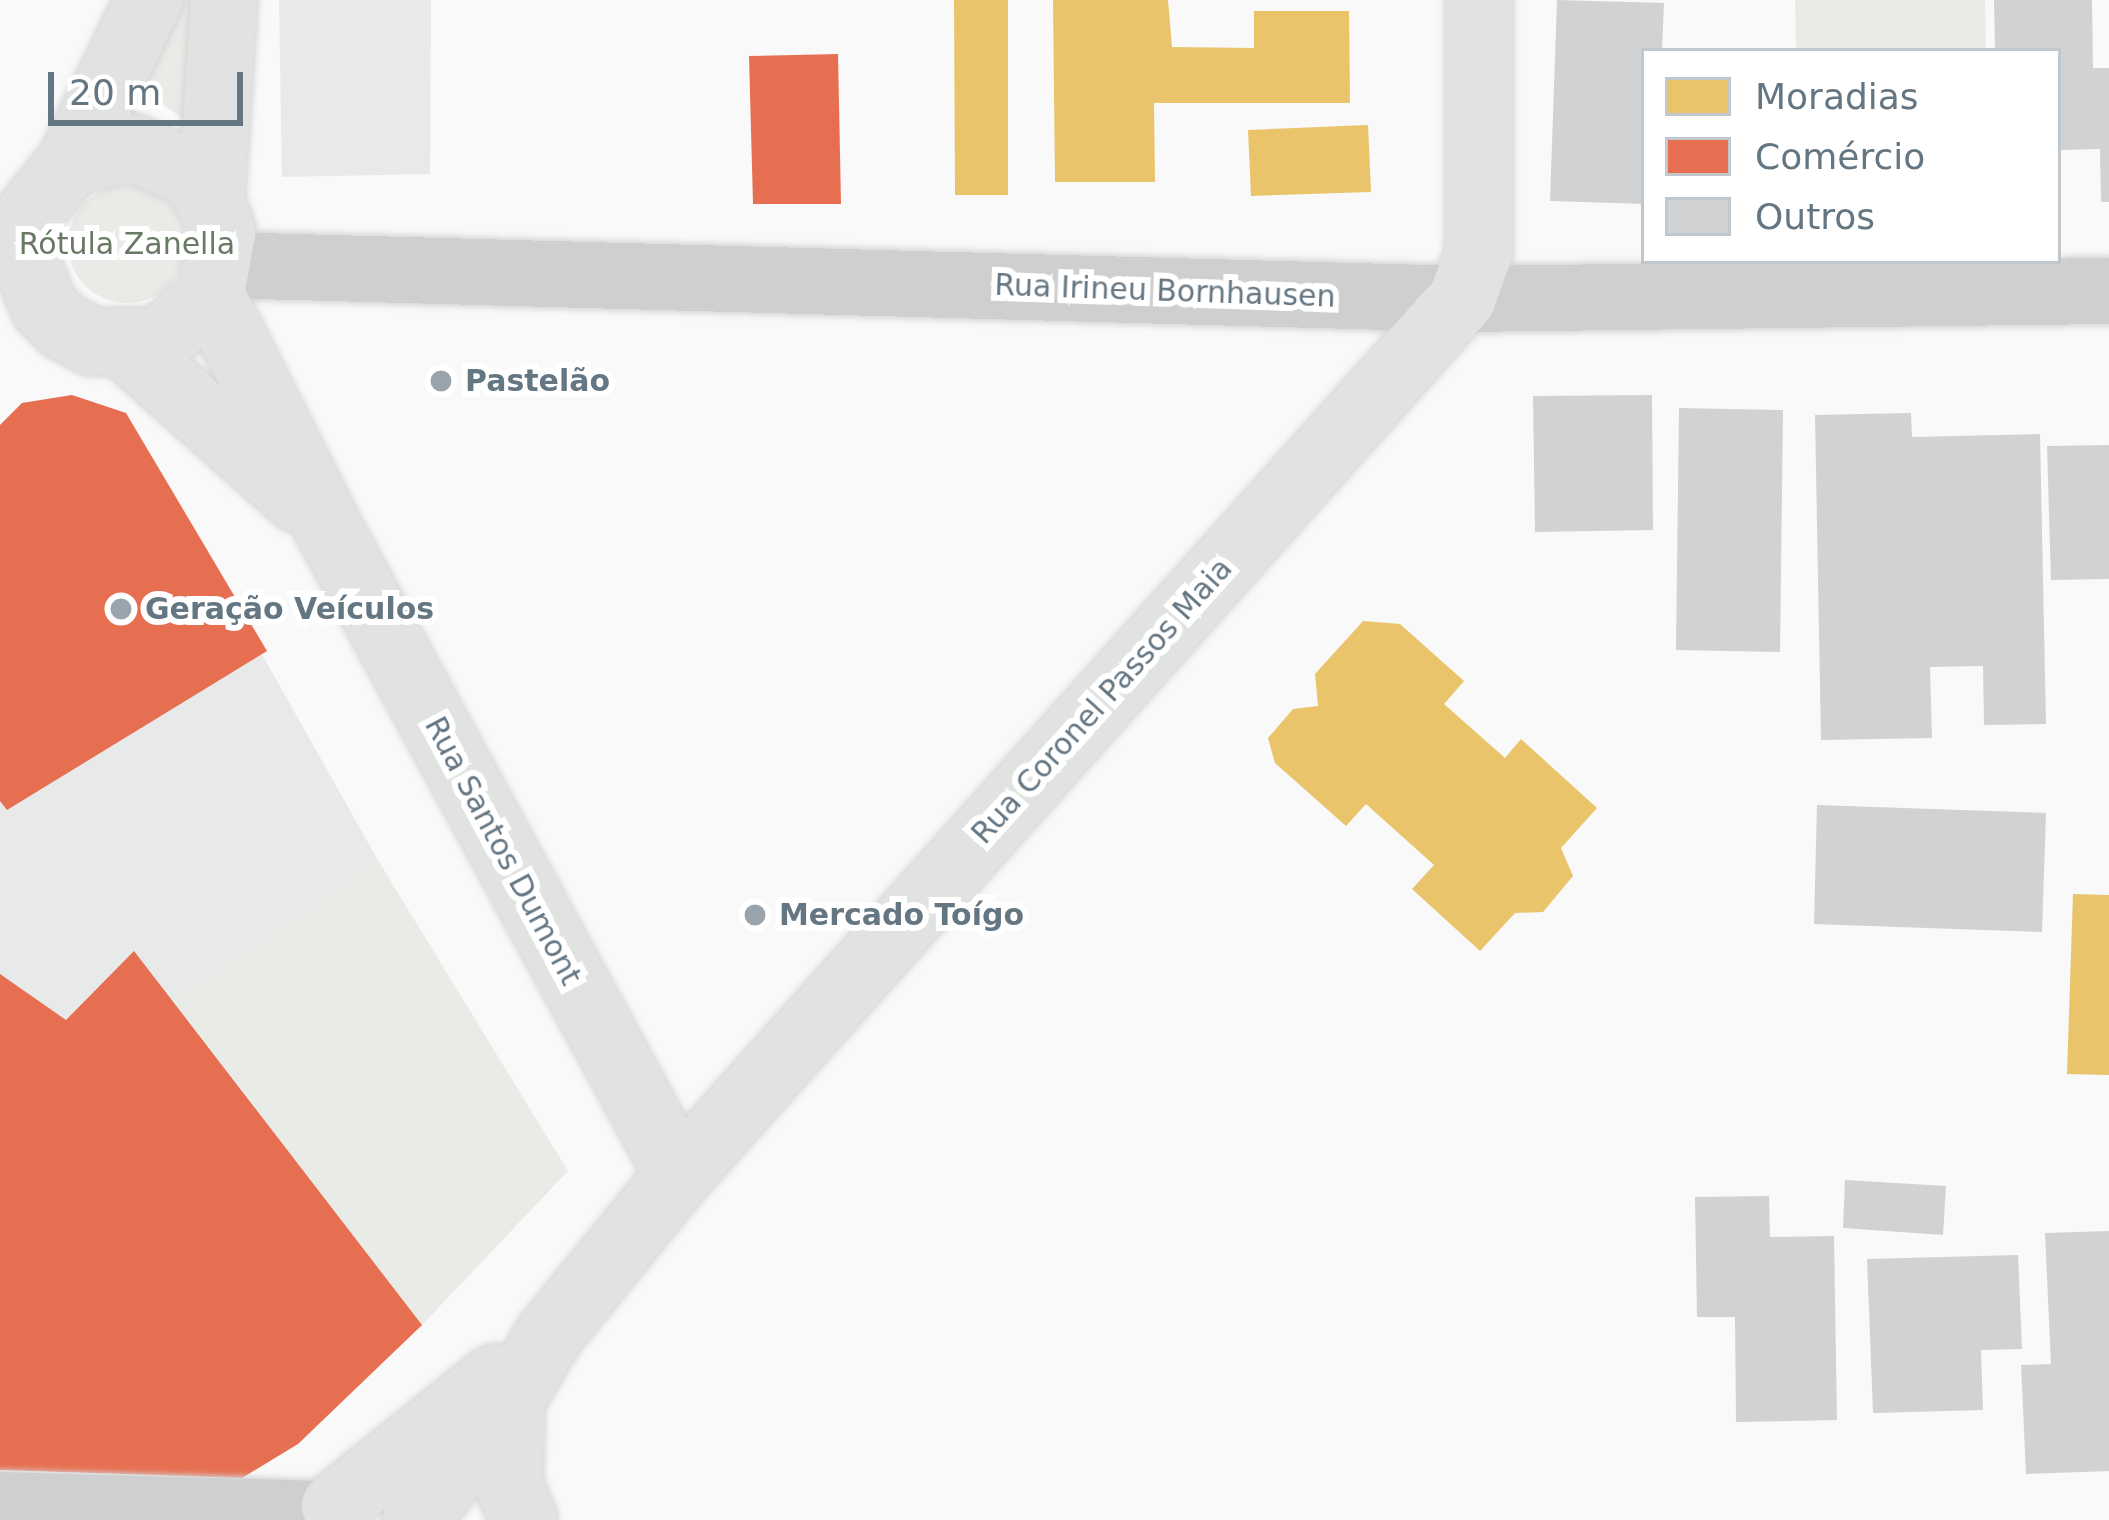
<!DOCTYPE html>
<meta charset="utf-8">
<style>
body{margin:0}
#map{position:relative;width:2109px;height:1520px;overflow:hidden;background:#f9f9f9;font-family:"DejaVu Sans",sans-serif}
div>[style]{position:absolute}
.built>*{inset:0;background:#e8e9e9}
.green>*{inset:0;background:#e8ebe6}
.round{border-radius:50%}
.homes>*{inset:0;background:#e9c46a}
.shops>*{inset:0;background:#e76f51}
.building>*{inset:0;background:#d0d2d3}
.roads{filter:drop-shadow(0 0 3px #d5d6d7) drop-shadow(0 0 3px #d5d6d7)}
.tertiary>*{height:66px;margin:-33px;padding:0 33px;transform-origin:33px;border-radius:33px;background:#cecfd0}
.secondary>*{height:66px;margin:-33px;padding:0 33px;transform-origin:33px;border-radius:33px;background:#e1e2e2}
.dots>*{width:33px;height:33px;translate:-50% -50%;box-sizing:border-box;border:6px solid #fff;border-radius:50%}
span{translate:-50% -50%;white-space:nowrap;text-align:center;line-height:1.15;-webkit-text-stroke:12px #fff;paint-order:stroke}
.park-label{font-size:30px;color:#687a64}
.street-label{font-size:30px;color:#657683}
.poi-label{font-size:30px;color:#657683;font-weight:700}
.left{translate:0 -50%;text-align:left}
.legend{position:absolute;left:1641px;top:48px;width:420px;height:216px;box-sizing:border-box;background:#fff;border:3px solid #c1c8cd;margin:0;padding:15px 21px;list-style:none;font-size:36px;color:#657683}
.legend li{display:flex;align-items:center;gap:24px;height:60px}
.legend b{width:60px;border:3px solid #c1c8cd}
.scale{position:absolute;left:48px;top:72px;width:195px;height:54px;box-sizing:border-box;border:6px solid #657683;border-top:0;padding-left:15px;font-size:36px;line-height:42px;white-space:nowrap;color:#657683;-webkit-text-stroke:9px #fff;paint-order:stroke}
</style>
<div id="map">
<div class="built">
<i style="clip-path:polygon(279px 0,431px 0,430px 174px,282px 177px)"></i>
<i style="clip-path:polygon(72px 395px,126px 413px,379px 862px,174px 1002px,422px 1325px,298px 1444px,0 1470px,0 425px,22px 403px)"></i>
</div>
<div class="green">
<i style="clip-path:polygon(183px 0,195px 0,184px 119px,160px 103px,131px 105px)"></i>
<i style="clip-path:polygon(1795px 0,1985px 0,1986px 51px,1796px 51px)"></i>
<i class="round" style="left:68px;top:185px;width:118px;height:118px"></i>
<i style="clip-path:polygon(379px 862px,568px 1171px,422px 1325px,174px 1002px)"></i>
</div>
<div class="homes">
<i style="clip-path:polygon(954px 0,1008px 0,1008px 195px,955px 195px)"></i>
<i style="clip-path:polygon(1053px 0,1168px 0,1172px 47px,1254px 48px,1254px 11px,1349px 11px,1350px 103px,1154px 103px,1155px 182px,1055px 182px)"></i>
<i style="clip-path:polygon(1368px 125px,1371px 192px,1251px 196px,1248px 130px)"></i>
<i style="clip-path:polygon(1363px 621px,1400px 624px,1464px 681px,1444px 704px,1505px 758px,1521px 739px,1597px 808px,1561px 848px,1573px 876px,1543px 912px,1515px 913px,1480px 951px,1412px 889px,1434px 865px,1366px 804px,1346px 826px,1275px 763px,1268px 738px,1293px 709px,1318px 706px,1315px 674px)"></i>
<i style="clip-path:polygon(2073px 894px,2109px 895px,2109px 1075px,2067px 1074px)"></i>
</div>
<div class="shops">
<i style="clip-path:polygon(838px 54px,841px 204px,753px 204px,749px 56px)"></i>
<i style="clip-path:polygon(72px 395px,126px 413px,267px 651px,7px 810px,0 801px,0 425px,22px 403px)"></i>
<i style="clip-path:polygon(134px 951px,422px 1325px,298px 1444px,242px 1478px,0 1470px,0 974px,66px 1020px)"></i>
</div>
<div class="building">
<i style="clip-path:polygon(1557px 0,1664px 3px,1662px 51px,1644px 51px,1644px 204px,1550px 201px)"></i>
<i style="clip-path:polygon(1994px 0,2092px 0,2093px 68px,2109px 68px,2109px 202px,2101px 202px,2100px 149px,2058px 150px,2058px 51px,1995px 51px)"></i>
<i style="clip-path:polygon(1652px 395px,1653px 530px,1535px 532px,1533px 396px)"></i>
<i style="clip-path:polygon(1679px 408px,1783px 410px,1780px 652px,1676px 650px)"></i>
<i style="clip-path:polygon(1911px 413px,1912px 437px,2040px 434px,2046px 724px,1984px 725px,1983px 666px,1930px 667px,1932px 738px,1821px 740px,1815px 415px)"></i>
<i style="clip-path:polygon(2109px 445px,2109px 579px,2051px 580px,2047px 446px)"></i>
<i style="clip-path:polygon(1817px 805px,2046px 813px,2042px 932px,1814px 924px)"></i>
<i style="clip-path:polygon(1845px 1180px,1946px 1186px,1943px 1235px,1843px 1228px)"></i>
<i style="clip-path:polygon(1769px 1196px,1770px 1237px,1834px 1236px,1837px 1420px,1736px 1422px,1735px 1317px,1697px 1317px,1695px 1197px)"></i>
<i style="clip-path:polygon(2109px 1231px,2109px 1471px,2026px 1474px,2021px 1365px,2051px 1364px,2045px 1233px)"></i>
<i style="clip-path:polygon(2018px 1255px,2022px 1349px,1981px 1350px,1983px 1410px,1873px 1413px,1867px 1259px)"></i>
</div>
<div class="roads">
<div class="tertiary">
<i style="left:222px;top:265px;width:1240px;rotate:1.57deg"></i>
<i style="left:1462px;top:299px;width:647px;rotate:-0.71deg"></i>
<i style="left:0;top:1505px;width:315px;rotate:1.6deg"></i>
</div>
<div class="secondary">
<i style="left:71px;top:162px;width:64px;rotate:-12.7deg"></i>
<i style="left:133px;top:148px;width:64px;rotate:23.8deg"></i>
<i style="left:192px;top:174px;width:33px;rotate:55deg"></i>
<i style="left:211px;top:201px;width:33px;rotate:70deg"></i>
<i style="left:222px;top:232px;width:64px;rotate:99.9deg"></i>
<i style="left:211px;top:295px;width:69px;rotate:138deg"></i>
<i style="left:160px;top:341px;width:67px;rotate:179.1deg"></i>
<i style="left:93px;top:342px;width:34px;rotate:-152deg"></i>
<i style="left:63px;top:326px;width:27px;rotate:-135deg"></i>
<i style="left:44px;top:307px;width:54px;rotate:-111.8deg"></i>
<i style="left:24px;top:257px;width:44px;rotate:-82.2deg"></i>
<i style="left:30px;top:213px;width:65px;rotate:-51.2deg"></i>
<i style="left:71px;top:162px;width:180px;rotate:-64.3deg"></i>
<i style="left:211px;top:201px;width:201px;rotate:-86.3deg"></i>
<i style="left:211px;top:295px;width:258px;rotate:63.3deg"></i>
<i style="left:327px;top:526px;width:738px;rotate:61.53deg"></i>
<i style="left:127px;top:347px;width:229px;rotate:41.6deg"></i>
<i style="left:511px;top:1400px;width:85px;rotate:91.3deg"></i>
<i style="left:509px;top:1485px;width:38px;rotate:67deg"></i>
<i style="left:335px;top:1506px;width:205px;rotate:-38.7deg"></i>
<i style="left:416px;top:1520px;width:153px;rotate:-51.6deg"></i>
<i style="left:511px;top:1400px;width:75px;rotate:-59.7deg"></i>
<i style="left:549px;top:1335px;width:206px;rotate:-50.9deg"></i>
<i style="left:679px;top:1175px;width:1175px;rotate:-48.21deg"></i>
<i style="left:1462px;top:299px;width:50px;rotate:-70.1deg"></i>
<i style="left:1479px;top:252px;width:252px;rotate:-90deg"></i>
</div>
</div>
<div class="dots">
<i style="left:441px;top:381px;background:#99a4ac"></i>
<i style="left:121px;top:609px;background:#99a4ac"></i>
<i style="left:755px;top:915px;background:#99a4ac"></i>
</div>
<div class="park-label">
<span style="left:127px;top:244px">Rótula Zanella</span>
</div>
<div class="street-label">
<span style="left:1165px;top:291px;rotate:2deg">Rua Irineu Bornhausen</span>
<span style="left:1102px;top:701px;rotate:-48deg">Rua Coronel Passos Maia</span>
<span style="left:503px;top:851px;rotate:62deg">Rua Santos Dumont</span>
</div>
<div class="poi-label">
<span class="left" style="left:465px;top:381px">Pastelão</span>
<span class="left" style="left:145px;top:609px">Geração Veículos</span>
<span class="left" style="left:779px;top:915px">Mercado Toígo</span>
</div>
<ul class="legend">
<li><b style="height:33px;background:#e9c46a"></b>Moradias</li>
<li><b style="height:33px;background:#e76f51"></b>Comércio</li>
<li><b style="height:33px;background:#d0d2d3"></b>Outros</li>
</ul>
<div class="scale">20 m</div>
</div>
